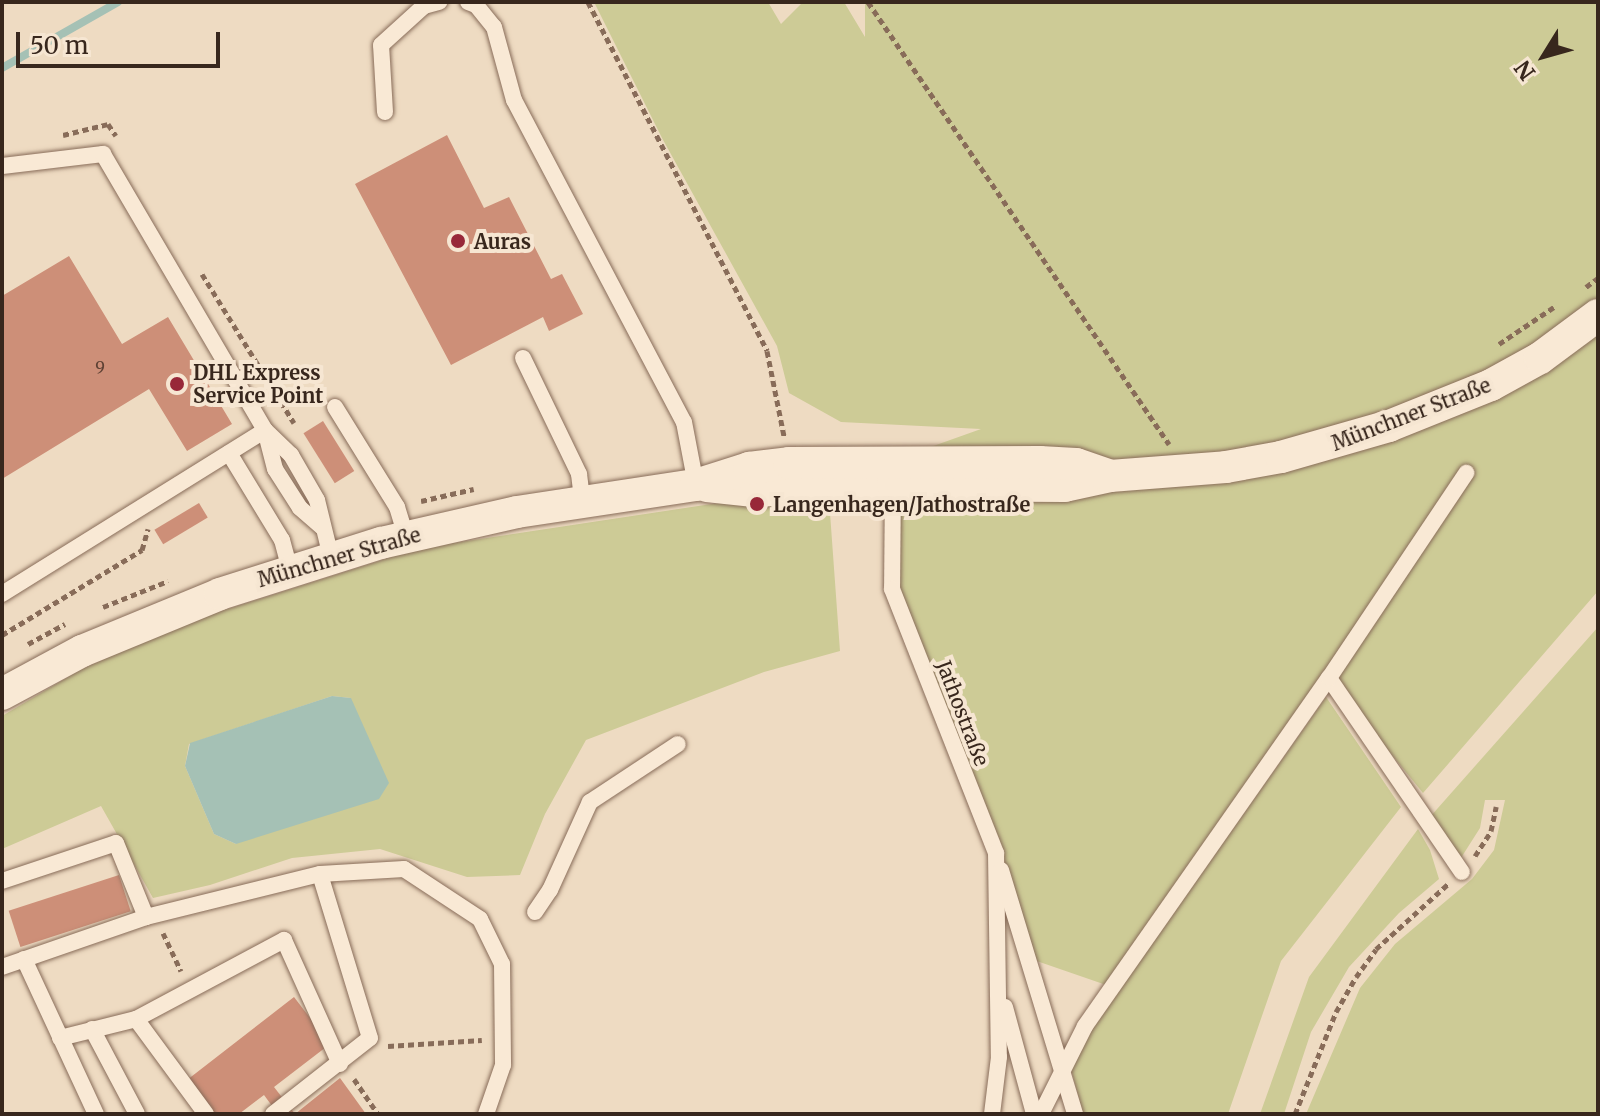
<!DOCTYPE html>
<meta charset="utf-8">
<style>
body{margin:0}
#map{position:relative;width:1600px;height:1116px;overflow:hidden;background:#eedbc2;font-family:Merriweather,serif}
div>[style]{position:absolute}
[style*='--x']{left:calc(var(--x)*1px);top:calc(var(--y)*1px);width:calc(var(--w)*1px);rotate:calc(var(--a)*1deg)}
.green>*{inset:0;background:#cdcb96}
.water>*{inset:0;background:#a5c1b5}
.stream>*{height:8px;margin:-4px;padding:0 4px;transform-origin:4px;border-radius:4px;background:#a5c1b5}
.building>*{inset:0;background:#cd8f78;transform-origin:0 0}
.path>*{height:5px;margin-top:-2.5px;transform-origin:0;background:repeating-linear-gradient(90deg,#886c59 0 6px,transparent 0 10px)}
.roads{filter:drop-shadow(0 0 2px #886c59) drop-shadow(0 0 2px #886c59)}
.service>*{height:16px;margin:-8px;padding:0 8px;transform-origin:8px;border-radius:8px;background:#f9e9d5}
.minor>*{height:32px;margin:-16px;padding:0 16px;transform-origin:16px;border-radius:16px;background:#f9e9d5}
.dots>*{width:22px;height:22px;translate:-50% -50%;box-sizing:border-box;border:4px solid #f6e6d2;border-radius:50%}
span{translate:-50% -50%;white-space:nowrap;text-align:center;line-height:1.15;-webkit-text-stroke:8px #f6e6d2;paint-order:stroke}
.number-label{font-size:16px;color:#5d4134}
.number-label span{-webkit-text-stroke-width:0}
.poi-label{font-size:20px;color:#38271d;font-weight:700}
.left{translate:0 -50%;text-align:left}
.street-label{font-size:20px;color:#38271d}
.frame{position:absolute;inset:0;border:4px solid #38271d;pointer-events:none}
.north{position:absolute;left:1504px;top:16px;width:80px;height:80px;-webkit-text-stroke:6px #f6e6d2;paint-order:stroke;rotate:233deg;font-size:22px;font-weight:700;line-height:32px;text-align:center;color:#38271d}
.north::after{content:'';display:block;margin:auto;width:28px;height:36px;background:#38271d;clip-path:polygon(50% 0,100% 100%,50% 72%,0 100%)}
.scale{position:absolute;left:16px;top:32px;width:204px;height:36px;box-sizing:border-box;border:4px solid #38271d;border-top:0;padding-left:10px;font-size:24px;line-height:28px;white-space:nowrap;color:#38271d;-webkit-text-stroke:6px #f6e6d2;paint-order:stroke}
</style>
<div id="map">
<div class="green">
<div style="clip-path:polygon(594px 2px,768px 2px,781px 24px,803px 2px,844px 2px,865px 37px,865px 2px,1598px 2px,1598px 591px,1423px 793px,1329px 678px,1112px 987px,1028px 958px,892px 589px,894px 460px,981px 429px,841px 422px,789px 393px,777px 346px,662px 138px)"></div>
<div style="clip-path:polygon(evenodd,829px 499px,840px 651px,764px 672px,586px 740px,545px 814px,520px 875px,467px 877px,380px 849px,292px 858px,210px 885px,153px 898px,101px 806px,2px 849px,2px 716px,80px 670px,187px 622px,420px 548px,738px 500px,829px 499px,332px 696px,351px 698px,236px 844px,214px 834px,185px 766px,189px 744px,332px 696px)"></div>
<div style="clip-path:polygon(1598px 627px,1598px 1114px,1306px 1114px,1360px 988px,1395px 944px,1472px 879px,1494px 850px,1505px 800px,1485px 800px,1480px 828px,1459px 861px,1430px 817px)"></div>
<div style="clip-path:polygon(1326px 697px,1401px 807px,1281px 961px,1228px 1114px,1083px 1114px,1071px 1069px,1092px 1029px)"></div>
<div style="clip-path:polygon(1418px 829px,1430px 850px,1439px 879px,1399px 913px,1349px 967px,1311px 1032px,1284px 1114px,1260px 1114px,1309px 977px)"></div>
</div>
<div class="water">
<div style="clip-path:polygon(332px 696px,351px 698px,389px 783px,379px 799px,236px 844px,214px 834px,185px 766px,190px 743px)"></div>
</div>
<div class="stream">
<div style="--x:2;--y:68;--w:133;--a:-29.6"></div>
</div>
<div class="building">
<div style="clip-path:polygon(447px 135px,484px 208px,509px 197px,551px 279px,562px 274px,583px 314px,549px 331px,543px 317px,451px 365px,355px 184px)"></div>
<div style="clip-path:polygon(69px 256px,122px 344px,168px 317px,232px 424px,187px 451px,149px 389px,2px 479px,2px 296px)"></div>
<div style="left:323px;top:421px;width:59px;height:23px;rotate:58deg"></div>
<div style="left:199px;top:503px;width:17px;height:52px;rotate:59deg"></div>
<div style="left:119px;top:875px;width:38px;height:116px;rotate:72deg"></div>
<div style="clip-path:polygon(294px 997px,330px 1044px,274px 1087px,295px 1114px,340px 1078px,366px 1114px,278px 1114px,264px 1095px,239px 1114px,214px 1114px,187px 1080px)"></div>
</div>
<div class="path">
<div style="--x:588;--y:2;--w:392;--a:62.8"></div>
<div style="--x:767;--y:351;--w:87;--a:78.7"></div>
<div style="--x:868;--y:2;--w:535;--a:55.75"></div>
<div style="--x:63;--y:135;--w:46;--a:-13.7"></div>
<div style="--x:108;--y:124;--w:14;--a:56"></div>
<div style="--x:202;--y:274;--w:175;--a:58.3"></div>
<div style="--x:1586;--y:287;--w:15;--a:-37"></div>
<div style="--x:1499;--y:344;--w:66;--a:-33.9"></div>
<div style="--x:421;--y:501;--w:54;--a:-12.8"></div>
<div style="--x:103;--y:607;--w:70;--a:-21.8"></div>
<div style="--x:2;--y:635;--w:164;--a:-31.3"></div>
<div style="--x:142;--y:550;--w:22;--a:-74"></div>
<div style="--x:28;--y:644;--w:42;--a:-28.4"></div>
<div style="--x:1475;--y:856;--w:30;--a:-57"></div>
<div style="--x:1491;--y:831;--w:25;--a:-78"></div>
<div style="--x:163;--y:933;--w:42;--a:64.7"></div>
<div style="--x:388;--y:1046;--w:94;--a:-3.7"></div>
<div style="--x:354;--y:1079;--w:42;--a:55.6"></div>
<div style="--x:1295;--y:1114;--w:110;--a:-68.1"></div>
<div style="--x:1336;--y:1012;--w:40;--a:-60.3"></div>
<div style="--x:1356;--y:977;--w:34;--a:-54"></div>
<div style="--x:1376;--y:949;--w:98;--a:-42.1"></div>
</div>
<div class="roads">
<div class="service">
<div style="--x:468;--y:2;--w:9;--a:21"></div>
<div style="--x:476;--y:5;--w:28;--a:51"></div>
<div style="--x:494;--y:27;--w:76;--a:74.7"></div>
<div style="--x:514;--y:100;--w:364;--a:62.2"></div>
<div style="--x:684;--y:422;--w:64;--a:79.2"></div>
<div style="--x:385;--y:112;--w:67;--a:-93.4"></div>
<div style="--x:381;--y:45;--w:58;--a:-42.2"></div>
<div style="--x:424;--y:6;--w:16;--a:-15"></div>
<div style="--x:2;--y:166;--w:102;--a:-6.8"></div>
<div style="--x:103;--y:154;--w:320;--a:59.6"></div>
<div style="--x:265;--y:430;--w:40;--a:75.6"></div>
<div style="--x:275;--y:469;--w:46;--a:57.3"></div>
<div style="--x:300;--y:508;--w:29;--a:41"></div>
<div style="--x:523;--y:358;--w:129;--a:64.2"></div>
<div style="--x:579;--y:474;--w:26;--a:83"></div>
<div style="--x:335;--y:407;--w:118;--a:58.2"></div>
<div style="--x:397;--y:507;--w:30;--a:73"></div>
<div style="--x:266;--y:431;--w:35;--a:44"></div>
<div style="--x:291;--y:455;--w:52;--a:60"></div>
<div style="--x:317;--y:500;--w:59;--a:76.2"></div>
<div style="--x:229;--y:453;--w:102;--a:58.7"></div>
<div style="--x:282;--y:540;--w:31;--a:75"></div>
<div style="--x:893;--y:481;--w:108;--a:90.5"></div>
<div style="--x:892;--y:589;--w:284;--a:68.5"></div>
<div style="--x:996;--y:853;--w:204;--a:89.2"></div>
<div style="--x:999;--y:1057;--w:57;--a:97"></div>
<div style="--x:2;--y:594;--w:310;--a:-31.9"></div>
<div style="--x:1329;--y:678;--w:235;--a:55.6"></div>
<div style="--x:1001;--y:870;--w:255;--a:73.1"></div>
<div style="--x:2;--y:881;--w:120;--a:-18.4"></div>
<div style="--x:116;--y:843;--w:80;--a:67.9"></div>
<div style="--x:535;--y:912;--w:27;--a:-56"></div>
<div style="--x:550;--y:890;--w:97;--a:-65.6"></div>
<div style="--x:590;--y:802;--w:105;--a:-33.4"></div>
<div style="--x:24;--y:959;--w:171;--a:65.1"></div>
<div style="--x:2;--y:967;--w:152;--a:-19.1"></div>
<div style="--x:146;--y:917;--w:179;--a:-13.9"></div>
<div style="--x:320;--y:874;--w:84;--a:-3.4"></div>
<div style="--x:404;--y:869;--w:91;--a:33.3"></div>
<div style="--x:480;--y:919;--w:50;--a:63.9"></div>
<div style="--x:502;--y:964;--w:101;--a:89.4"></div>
<div style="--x:503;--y:1065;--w:52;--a:109.1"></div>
<div style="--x:1005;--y:1007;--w:111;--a:74.8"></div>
<div style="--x:136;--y:1019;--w:118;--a:53.6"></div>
<div style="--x:92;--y:1029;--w:96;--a:62.1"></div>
<div style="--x:60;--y:1038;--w:78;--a:-14"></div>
<div style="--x:136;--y:1019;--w:168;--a:-28.1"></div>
<div style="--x:284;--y:940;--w:136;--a:65.7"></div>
<div style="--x:273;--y:1114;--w:123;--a:-38.1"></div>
<div style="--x:370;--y:1038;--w:171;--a:-107"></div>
<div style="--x:1041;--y:1114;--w:98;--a:-63.4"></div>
<div style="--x:1085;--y:1026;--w:425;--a:-55"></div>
<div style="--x:1329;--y:678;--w:247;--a:-56.2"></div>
</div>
<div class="minor">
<div style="--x:707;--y:486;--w:45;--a:6.3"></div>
<div style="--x:752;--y:491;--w:141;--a:-2.4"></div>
<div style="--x:893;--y:485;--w:172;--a:0.3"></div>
<div style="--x:1065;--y:486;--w:46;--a:-12.5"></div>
<div style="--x:1110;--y:476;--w:116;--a:-4.4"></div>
<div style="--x:1226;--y:467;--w:56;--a:-10.3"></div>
<div style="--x:1281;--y:457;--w:112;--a:-16"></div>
<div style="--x:1389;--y:426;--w:110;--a:-21.9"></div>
<div style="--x:1491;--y:385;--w:56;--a:-28.9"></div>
<div style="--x:1540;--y:358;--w:72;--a:-36.6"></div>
<div style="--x:2;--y:694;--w:91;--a:-28.3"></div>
<div style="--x:82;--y:651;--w:149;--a:-22.4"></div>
<div style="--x:220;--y:594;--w:169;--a:-17.6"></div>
<div style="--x:381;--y:543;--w:139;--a:-12.8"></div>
<div style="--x:517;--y:512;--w:181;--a:-8.6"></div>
<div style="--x:696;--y:485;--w:56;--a:-17.8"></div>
<div style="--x:749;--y:468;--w:40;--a:-7.1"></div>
<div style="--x:789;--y:463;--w:251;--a:-0.2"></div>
<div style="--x:1040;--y:462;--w:36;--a:3"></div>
<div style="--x:1076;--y:464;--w:36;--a:19"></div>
</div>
</div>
<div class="dots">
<div style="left:458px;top:241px;background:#982839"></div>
<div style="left:177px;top:384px;background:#982839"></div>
<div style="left:757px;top:504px;background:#982839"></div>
</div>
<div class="number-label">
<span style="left:100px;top:367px">9</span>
</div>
<div class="poi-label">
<span class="left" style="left:474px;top:241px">Auras</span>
<span class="left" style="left:193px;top:384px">DHL Express<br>Service Point</span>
<span class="left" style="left:773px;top:504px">Langenhagen/Jathostraße</span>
</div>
<div class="street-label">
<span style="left:1411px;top:414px;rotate:-21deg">Münchner Straße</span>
<span style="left:339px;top:557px;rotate:-16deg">Münchner Straße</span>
<span style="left:963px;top:713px;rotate:69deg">Jathostraße</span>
</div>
<div class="frame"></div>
<div class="north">N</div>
<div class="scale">50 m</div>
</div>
